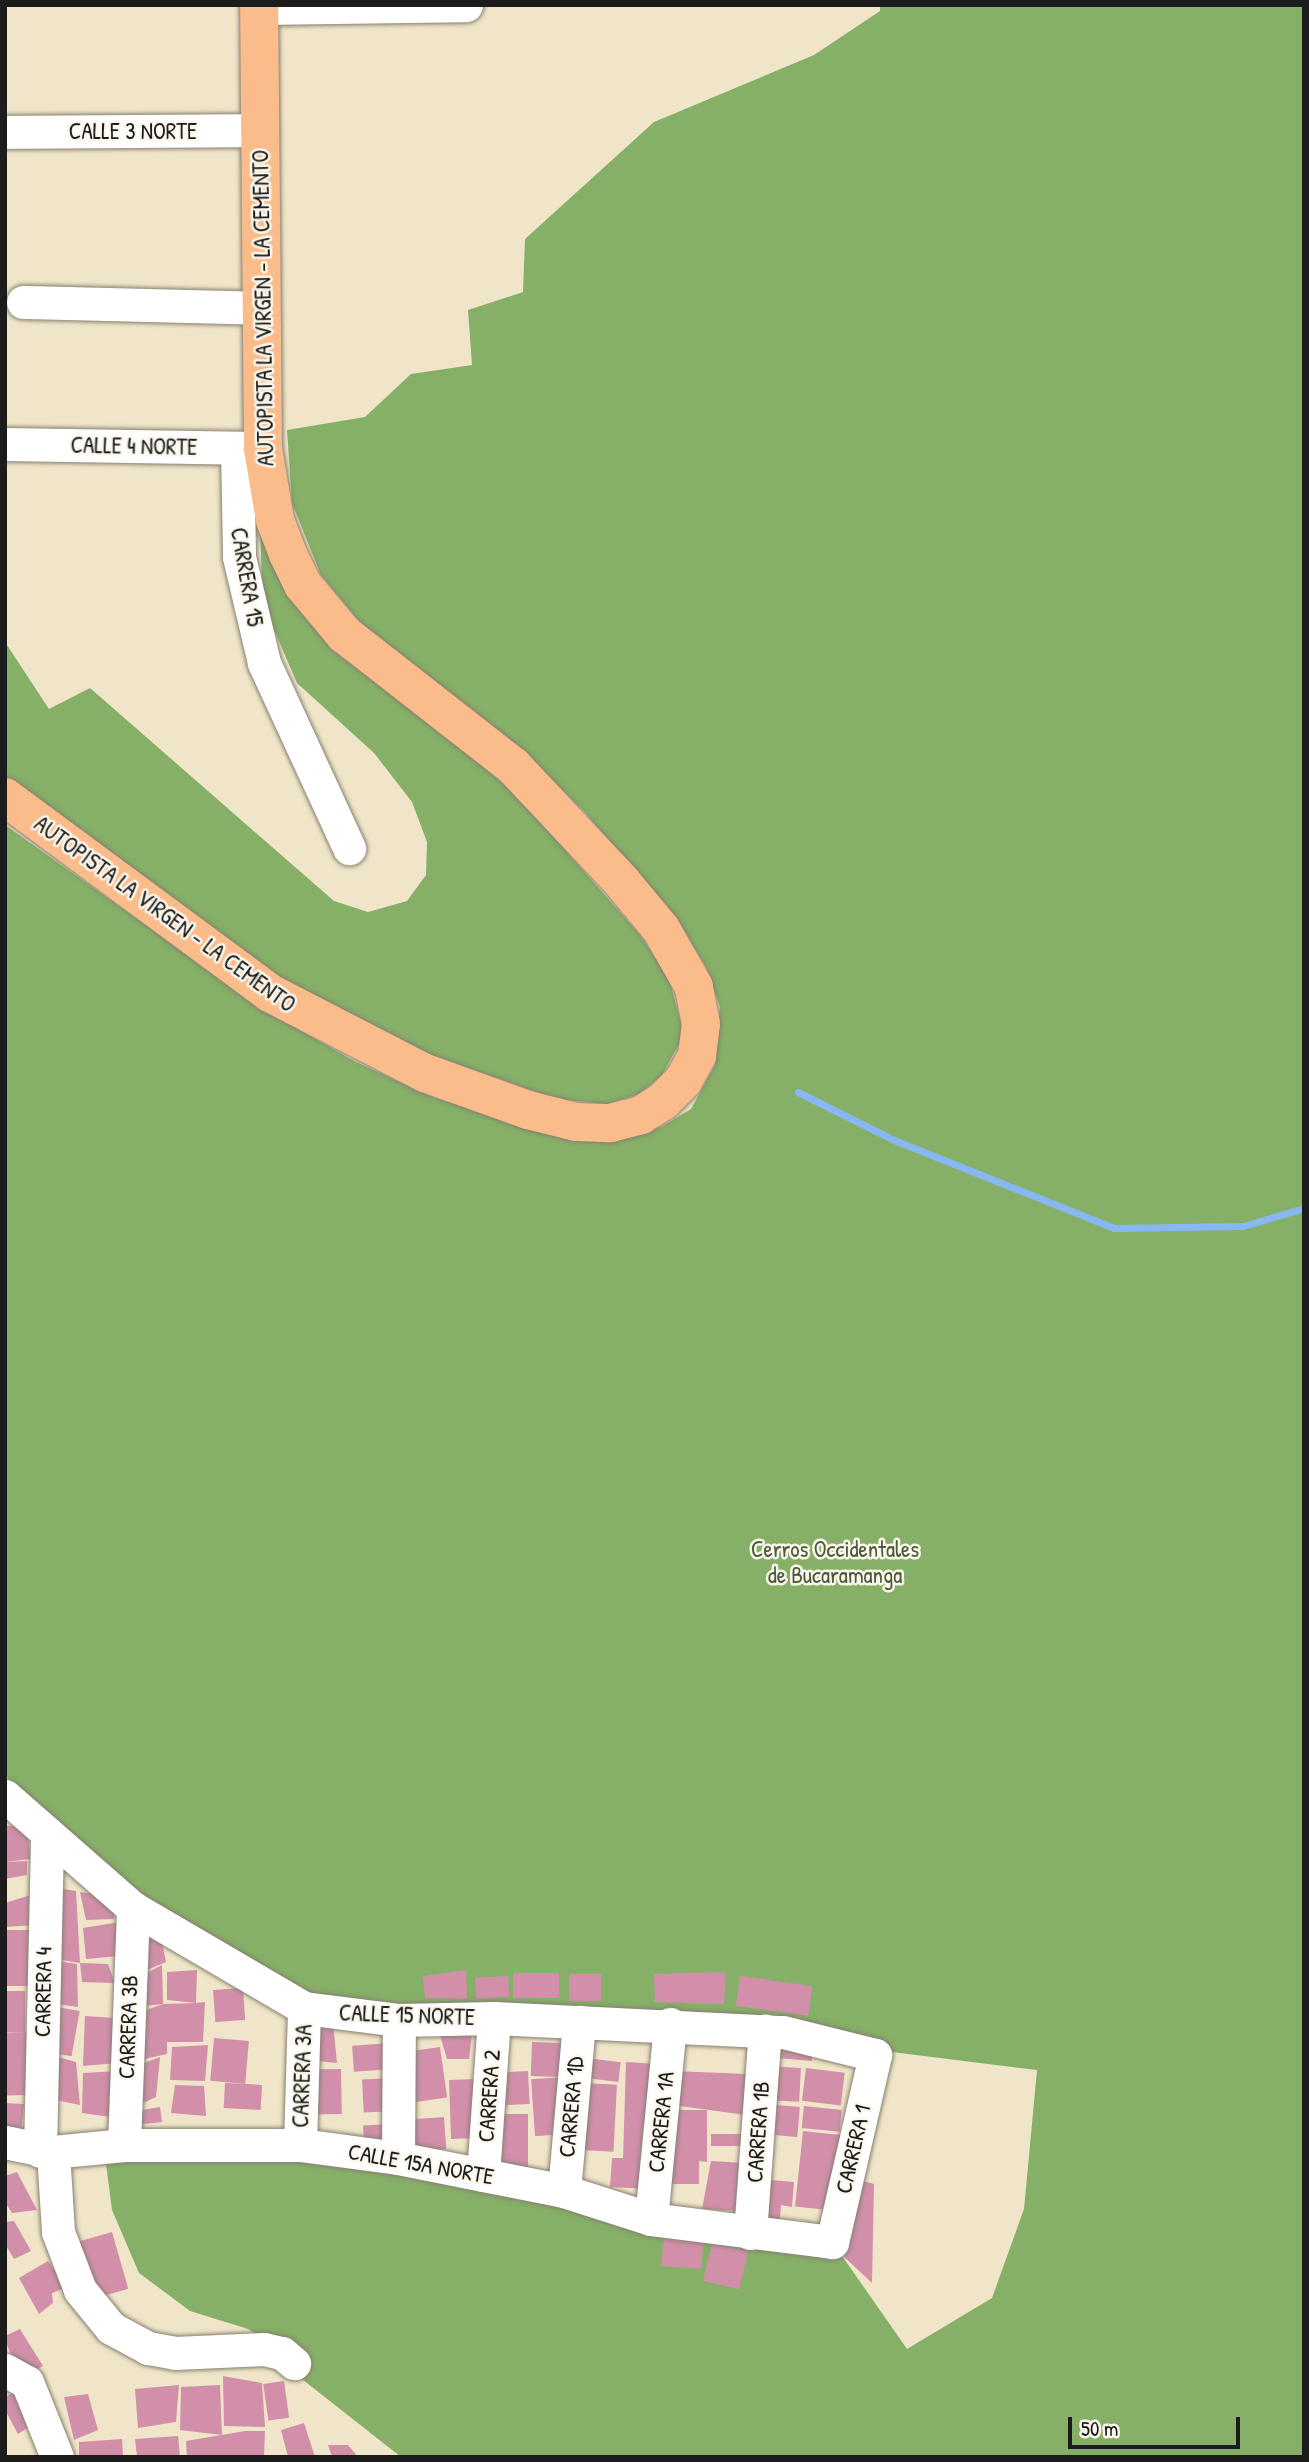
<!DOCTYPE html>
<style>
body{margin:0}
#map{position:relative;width:1309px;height:2462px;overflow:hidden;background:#f0e5c8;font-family:"Patrick Hand",sans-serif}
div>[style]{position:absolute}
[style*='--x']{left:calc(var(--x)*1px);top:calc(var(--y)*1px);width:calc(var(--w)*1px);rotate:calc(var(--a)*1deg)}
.forest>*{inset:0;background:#86b067}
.stream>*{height:7px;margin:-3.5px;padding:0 3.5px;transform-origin:3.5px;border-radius:3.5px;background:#88b8f4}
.building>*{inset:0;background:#d28faa;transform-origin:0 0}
.roads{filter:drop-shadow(0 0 2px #868072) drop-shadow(0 0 2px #868072)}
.minor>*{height:33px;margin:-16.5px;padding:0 16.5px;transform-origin:16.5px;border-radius:16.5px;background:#fff}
.major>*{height:38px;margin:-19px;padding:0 19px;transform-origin:19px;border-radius:19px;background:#f9bc8a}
span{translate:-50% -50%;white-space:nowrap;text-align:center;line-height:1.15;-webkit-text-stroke:5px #fbf7ec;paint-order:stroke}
.street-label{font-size:23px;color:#1c1c1c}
.park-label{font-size:23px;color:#4d5a3c}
.frame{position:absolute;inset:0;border:7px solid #1c1c1c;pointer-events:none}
.scale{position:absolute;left:1068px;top:2417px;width:172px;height:32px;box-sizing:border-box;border:4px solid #1c1c1c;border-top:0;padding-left:9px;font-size:21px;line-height:24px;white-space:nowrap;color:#1c1c1c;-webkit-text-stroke:5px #fbf7ec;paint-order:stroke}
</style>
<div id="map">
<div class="forest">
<div style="clip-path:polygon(880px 5px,1304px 5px,1304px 2457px,401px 2457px,298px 2376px,278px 2348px,248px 2329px,190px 2311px,139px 2273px,112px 2210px,105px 2156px,301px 2156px,840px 2253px,907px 2349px,992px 2298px,1024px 2209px,1037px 2070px,876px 2050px,314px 2007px,138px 1904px,16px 1794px,5px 1772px,5px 825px,268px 1012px,356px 1062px,435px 1098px,567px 1137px,626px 1138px,661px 1127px,691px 1109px,715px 1065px,720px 1007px,706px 967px,685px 932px,584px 811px,539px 767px,378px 644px,321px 575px,292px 503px,287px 430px,365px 417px,411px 374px,472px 365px,468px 310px,523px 292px,525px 239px,654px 122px,814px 55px,880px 11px)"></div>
<div style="clip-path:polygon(260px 531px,287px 590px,331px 649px,466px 750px,521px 800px,640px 935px,669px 978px,684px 1035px,662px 1075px,639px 1094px,607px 1104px,556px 1099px,412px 1048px,311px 1000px,5px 783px,5px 642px,49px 709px,90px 688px,334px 901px,368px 912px,407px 901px,426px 875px,427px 842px,412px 802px,374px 753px,297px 683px,263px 604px)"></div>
</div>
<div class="stream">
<div style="--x:798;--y:1092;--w:107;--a:26.6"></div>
<div style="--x:894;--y:1140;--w:237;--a:21.8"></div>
<div style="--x:1114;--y:1228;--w:129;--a:-0.9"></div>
<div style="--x:1243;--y:1226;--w:64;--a:-16.4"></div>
</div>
<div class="building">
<div style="clip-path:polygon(5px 1826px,27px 1826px,30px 1859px,5px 1862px)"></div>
<div style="clip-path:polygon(27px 1861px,27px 1875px,5px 1879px,5px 1862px)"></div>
<div style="clip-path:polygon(50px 1887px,76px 1891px,80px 1963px,50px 1958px)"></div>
<div style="clip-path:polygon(80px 1892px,114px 1897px,114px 1919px,86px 1920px)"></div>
<div style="clip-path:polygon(34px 1894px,37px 1925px,5px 1927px,5px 1903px)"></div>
<div style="clip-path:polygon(120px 1922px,119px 1956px,86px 1959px,83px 1928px)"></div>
<div style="left:5px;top:1930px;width:26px;height:56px"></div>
<div style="clip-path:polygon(134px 1930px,161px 1937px,166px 1962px,135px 1975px)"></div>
<div style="clip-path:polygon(50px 1960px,77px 1964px,78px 2007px,50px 2003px)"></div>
<div style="clip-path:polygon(80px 1963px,108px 1964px,115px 1983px,82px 1982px)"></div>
<div style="clip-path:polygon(162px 1965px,163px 2004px,135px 2007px,135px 1979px)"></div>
<div style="clip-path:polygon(197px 1970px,196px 2003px,205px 2002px,203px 2042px,167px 2042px,167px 2054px,136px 2061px,135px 2014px,163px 2004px,196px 2003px,167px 2000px,167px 1972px)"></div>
<div style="clip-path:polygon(466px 1970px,467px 1999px,425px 1998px,423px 1976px)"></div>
<div style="clip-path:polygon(726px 1972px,724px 2004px,655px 2002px,654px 1974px)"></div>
<div style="left:513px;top:1973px;width:46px;height:25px"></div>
<div style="left:601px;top:1974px;width:27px;height:32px;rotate:90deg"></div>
<div style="left:508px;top:1976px;width:21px;height:33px;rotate:87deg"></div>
<div style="left:740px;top:1976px;width:73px;height:30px;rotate:8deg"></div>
<div style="left:243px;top:1988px;width:32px;height:30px;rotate:86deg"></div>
<div style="left:5px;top:1991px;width:20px;height:41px"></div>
<div style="left:51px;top:2006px;width:29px;height:46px;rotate:10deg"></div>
<div style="clip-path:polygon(85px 2016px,115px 2018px,118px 2063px,83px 2066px)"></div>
<div style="clip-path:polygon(333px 2023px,337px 2063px,308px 2060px,311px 2026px)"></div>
<div style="clip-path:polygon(473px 2027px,469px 2059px,447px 2059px,440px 2035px)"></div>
<div style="left:29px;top:2032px;width:63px;height:24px;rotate:89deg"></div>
<div style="clip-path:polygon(775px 2037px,811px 2044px,812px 2061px,777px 2058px)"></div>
<div style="left:214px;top:2038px;width:35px;height:43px;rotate:5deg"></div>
<div style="left:532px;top:2042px;width:37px;height:34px;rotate:2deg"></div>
<div style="left:391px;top:2043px;width:26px;height:39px;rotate:86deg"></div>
<div style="clip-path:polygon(208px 2045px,205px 2081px,170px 2080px,172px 2047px)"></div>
<div style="left:440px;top:2047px;width:51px;height:37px;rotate:82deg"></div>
<div style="clip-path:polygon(51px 2055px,76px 2062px,80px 2105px,51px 2099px)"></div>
<div style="clip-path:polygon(160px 2057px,156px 2097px,137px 2106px,136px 2066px)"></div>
<div style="left:587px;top:2058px;width:34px;height:20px;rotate:7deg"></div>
<div style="clip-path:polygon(626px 2062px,657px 2064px,651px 2189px,610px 2187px,612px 2158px,623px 2158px)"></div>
<div style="left:765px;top:2066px;width:36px;height:34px;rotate:3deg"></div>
<div style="left:806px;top:2068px;width:39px;height:33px;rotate:7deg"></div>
<div style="left:341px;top:2069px;width:45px;height:35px;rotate:89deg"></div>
<div style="clip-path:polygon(118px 2071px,118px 2118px,82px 2113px,83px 2073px)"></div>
<div style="left:528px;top:2071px;width:33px;height:32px;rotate:87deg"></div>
<div style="clip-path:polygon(673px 2071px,747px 2074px,746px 2115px,672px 2105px)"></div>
<div style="left:564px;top:2077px;width:57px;height:33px;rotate:86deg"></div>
<div style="left:393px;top:2078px;width:33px;height:31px;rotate:87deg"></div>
<div style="left:476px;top:2079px;width:59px;height:27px;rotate:88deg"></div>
<div style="left:225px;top:2083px;width:37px;height:25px;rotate:3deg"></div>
<div style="left:584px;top:2083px;width:33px;height:67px;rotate:3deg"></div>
<div style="clip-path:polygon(175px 2085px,204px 2086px,206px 2116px,171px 2113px)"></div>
<div style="clip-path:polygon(5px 2103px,24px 2104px,21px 2132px,5px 2130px)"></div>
<div style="left:765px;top:2104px;width:35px;height:30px;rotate:5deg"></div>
<div style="left:804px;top:2106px;width:38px;height:22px;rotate:6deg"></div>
<div style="clip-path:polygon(160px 2107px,162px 2122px,137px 2125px,137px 2111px)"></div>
<div style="clip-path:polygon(670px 2110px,707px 2110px,707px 2162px,699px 2161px,699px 2184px,669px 2184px)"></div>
<div style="left:495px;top:2114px;width:33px;height:60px"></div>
<div style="left:444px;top:2117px;width:32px;height:35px;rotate:86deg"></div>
<div style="left:392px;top:2124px;width:21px;height:29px;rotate:87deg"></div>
<div style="left:803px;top:2131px;width:38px;height:76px;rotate:6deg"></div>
<div style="left:711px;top:2134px;width:30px;height:12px"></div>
<div style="clip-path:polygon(711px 2161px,745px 2163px,742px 2211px,702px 2209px)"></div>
<div style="clip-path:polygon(17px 2172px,37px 2210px,12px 2213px,5px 2202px,5px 2176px)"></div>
<div style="clip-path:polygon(851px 2178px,874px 2184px,872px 2283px,840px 2253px)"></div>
<div style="clip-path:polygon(759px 2179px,794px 2182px,792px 2207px,781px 2205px,779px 2229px,756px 2227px)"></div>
<div style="clip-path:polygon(14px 2221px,31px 2251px,14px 2259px,5px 2244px,5px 2222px)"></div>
<div style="left:664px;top:2229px;width:40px;height:37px;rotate:4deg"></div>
<div style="left:112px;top:2232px;width:59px;height:41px;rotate:74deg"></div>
<div style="left:712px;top:2243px;width:37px;height:39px;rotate:13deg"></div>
<div style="clip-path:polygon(48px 2261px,67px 2287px,52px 2293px,53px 2303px,39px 2314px,19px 2278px)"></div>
<div style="clip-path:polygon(20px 2329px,43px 2366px,22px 2377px,5px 2341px,5px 2336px)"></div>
<div style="clip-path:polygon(223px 2376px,262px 2383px,265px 2427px,224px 2426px)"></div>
<div style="left:284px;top:2381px;width:37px;height:21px;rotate:82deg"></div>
<div style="clip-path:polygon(179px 2385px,176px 2422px,138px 2428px,135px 2389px)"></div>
<div style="clip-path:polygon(220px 2385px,222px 2435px,180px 2430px,181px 2387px)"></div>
<div style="clip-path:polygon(19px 2390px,38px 2421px,18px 2434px,5px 2410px,5px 2397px)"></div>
<div style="clip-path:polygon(88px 2394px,98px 2430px,74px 2440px,64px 2397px)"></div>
<div style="clip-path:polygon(304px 2423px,315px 2457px,288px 2457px,281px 2430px)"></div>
<div style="clip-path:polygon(245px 2431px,265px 2431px,264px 2457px,187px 2457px,186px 2441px)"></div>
<div style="clip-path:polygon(178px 2436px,180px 2457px,137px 2457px,135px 2439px)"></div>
<div style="clip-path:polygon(122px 2439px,123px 2457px,79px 2457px,79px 2442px)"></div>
<div style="clip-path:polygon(328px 2445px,348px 2445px,358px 2457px,332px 2457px)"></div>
</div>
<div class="roads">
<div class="minor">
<div style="--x:259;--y:8;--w:207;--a:-0.8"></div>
<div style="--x:5;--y:132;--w:255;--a:-0.4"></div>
<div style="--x:23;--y:302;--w:239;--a:1.4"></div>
<div style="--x:5;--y:444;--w:252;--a:0.9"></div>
<div style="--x:237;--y:448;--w:109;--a:88.9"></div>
<div style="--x:239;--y:557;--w:109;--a:76.7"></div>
<div style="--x:264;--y:663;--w:204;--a:65.3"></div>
<div style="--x:5;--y:1796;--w:170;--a:41.2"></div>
<div style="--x:133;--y:1908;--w:198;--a:30.3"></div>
<div style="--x:304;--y:2008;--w:96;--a:7.2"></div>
<div style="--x:399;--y:2020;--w:95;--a:-1.2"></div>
<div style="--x:494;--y:2018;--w:289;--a:2.8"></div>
<div style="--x:783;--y:2032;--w:95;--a:14"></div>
<div style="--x:875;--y:2055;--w:192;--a:102.9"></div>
<div style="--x:832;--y:2242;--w:182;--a:-172.8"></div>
<div style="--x:651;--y:2219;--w:91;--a:-162.2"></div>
<div style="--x:564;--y:2191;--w:169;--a:-168.8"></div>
<div style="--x:398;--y:2158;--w:99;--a:-172.4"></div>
<div style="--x:300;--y:2145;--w:176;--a:180"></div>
<div style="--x:124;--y:2145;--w:71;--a:174.4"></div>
<div style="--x:53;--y:2152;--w:49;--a:-168.2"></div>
<div style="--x:124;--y:2145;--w:237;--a:-87.8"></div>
<div style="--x:300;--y:2145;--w:137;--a:-88.3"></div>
<div style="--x:40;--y:2151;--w:318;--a:-88.7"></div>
<div style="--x:53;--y:2152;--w:80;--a:86.4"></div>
<div style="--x:58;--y:2232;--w:62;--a:69.2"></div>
<div style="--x:80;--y:2290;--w:49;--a:50.8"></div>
<div style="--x:111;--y:2328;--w:42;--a:28.4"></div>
<div style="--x:148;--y:2348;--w:27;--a:10"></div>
<div style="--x:175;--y:2353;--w:89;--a:-2.6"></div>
<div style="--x:264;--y:2349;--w:18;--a:13"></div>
<div style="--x:282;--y:2353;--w:16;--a:40"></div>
<div style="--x:398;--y:2158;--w:138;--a:-89.6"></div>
<div style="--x:483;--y:2175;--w:157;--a:-86"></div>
<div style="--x:564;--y:2191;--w:170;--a:-84.9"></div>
<div style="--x:651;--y:2219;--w:196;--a:-84.4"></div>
<div style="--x:750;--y:2233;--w:203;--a:-85.8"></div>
<div style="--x:5;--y:2370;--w:25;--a:29"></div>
<div style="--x:27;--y:2382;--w:81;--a:68.2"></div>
</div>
<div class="major">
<div style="--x:5;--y:797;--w:330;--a:36.5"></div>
<div style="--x:270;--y:993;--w:174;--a:27.3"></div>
<div style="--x:425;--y:1073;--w:109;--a:19.8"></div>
<div style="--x:528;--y:1110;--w:49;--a:14"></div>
<div style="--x:576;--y:1122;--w:34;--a:2"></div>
<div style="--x:610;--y:1123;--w:32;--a:-14"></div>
<div style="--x:641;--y:1115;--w:26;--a:-32"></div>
<div style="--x:663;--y:1101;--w:28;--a:-45"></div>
<div style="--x:683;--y:1081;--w:29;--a:-61"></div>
<div style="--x:697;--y:1056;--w:32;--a:-83"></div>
<div style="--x:701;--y:1024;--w:38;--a:-101"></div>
<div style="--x:694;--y:987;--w:67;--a:-119.6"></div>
<div style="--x:661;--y:929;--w:61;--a:-129.7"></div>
<div style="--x:622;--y:882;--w:159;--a:-133.2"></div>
<div style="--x:513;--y:766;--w:214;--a:-142"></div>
<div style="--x:344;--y:634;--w:64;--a:-129.9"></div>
<div style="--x:303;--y:585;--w:34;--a:-116"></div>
<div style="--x:288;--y:554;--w:36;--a:-111"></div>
<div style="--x:275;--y:520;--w:73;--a:-99.5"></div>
<div style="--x:263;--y:448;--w:443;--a:-90.5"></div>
</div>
</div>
<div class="street-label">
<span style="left:133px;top:131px">CALLE 3 NORTE</span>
<span style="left:263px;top:308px;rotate:-91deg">AUTOPISTA LA VIRGEN - LA CEMENTO</span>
<span style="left:134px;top:446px;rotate:1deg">CALLE 4 NORTE</span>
<span style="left:247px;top:577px;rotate:80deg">CARRERA 15</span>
<span style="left:165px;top:914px;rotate:36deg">AUTOPISTA LA VIRGEN - LA CEMENTO</span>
<span style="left:43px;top:1992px;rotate:-89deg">CARRERA 4</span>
<span style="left:407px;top:2015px;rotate:2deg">CALLE 15 NORTE</span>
<span style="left:128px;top:2027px;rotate:-88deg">CARRERA 3B</span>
<span style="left:302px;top:2076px;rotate:-88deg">CARRERA 3A</span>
<span style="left:489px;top:2096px;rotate:-86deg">CARRERA 2</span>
<span style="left:571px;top:2107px;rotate:-85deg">CARRERA 1D</span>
<span style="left:661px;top:2122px;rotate:-84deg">CARRERA 1A</span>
<span style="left:758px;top:2132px;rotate:-86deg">CARRERA 1B</span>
<span style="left:853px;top:2149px;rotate:-77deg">CARRERA 1</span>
<span style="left:421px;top:2164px;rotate:10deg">CALLE 15A NORTE</span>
</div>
<div class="park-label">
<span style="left:835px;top:1562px">Cerros Occidentales<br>de Bucaramanga</span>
</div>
<div class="frame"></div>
<div class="scale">50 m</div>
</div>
